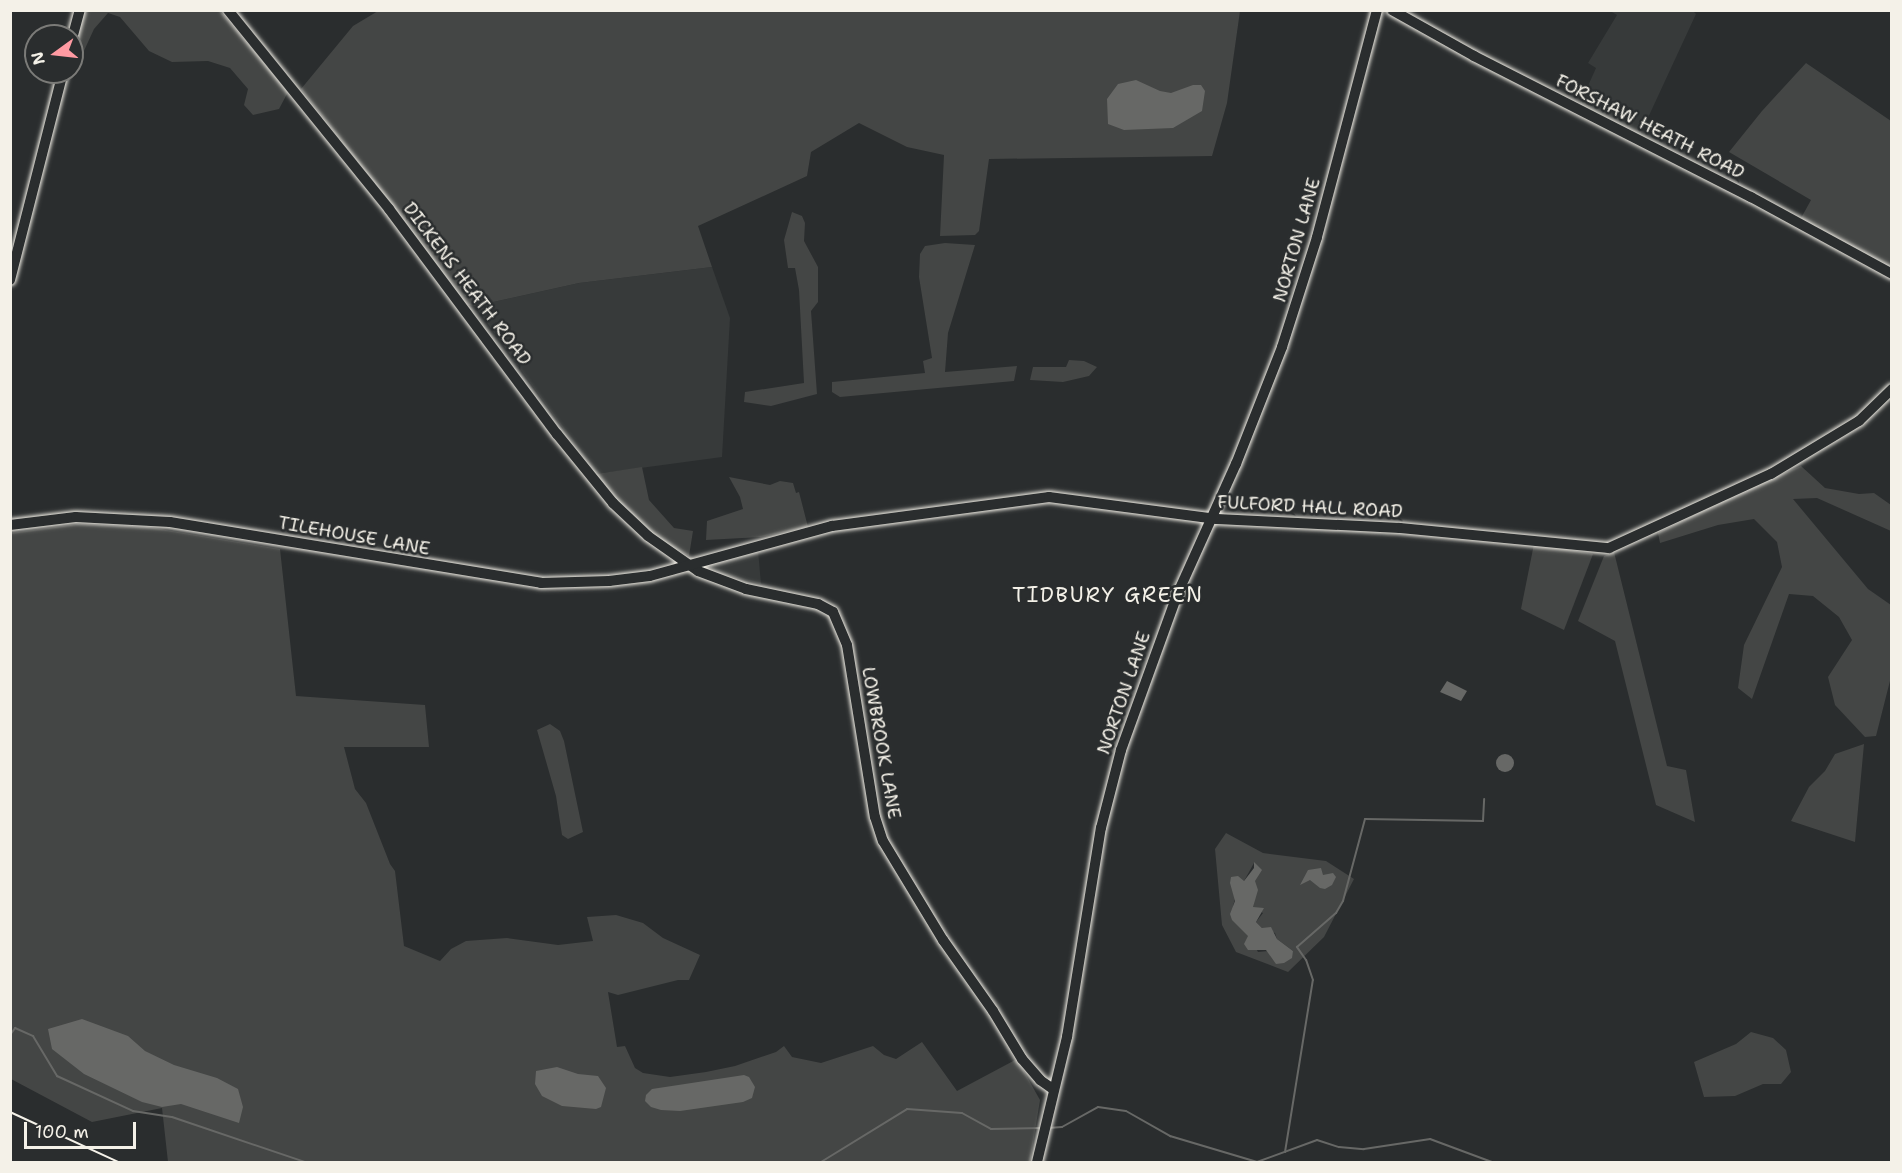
<!DOCTYPE html>
<style>
body{margin:0}
#map{position:relative;width:1902px;height:1173px;overflow:hidden;background:#2a2d2e;font-family:"Shantell Sans",sans-serif}
div>[style]{position:absolute}
[style*='--x']{left:calc(var(--x)*1px);top:calc(var(--y)*1px);width:calc(var(--w)*1px);rotate:calc(var(--a)*1deg)}
.built>*{inset:0;background:#373a3a}
.green>*{inset:0;background:#444645}
.water>*{inset:0;background:#676866}
.round{border-radius:50%}
.stream>*{height:2px;margin:-1px;padding:0 1px;transform-origin:1px;border-radius:1px;background:#676866}
.roads{filter:drop-shadow(0 0 2px #f4f1e8) drop-shadow(0 0 2px #f4f1e8)}
.tertiary>*{height:10px;margin:-5px;padding:0 5px;transform-origin:5px;border-radius:5px;background:#2a2d2e}
.rail>*{height:2px;margin:-1px;padding:0 1px;transform-origin:1px;border-radius:1px;background:#f4f1e8}
span{translate:-50% -50%;white-space:nowrap;text-align:center;line-height:1.15;-webkit-text-stroke:5px #2a2d2e;paint-order:stroke}
.street-label{font-size:18px;color:#f4f1e8}
.quarter-label{font-size:21px;color:#f4f1e8;letter-spacing:1.5px}
.frame{position:absolute;inset:0;border:12px solid #f4f1e8;pointer-events:none}
.north{position:absolute;left:24px;top:24px;width:60px;height:60px;box-sizing:border-box;background:#2a2d2e;border:2px solid #7b7b78;border-radius:50%;rotate:255deg;font-size:16px;font-weight:700;line-height:24px;text-align:center;color:#f4f1e8}
.north::after{content:'';display:block;margin:auto;width:21px;height:27px;background:#ff9aa2;clip-path:polygon(50% 0,100% 100%,50% 72%,0 100%)}
.scale{position:absolute;left:24px;top:1122px;width:112px;height:27px;box-sizing:border-box;border:3px solid #f4f1e8;border-top:0;padding-left:8px;font-size:18px;line-height:21px;white-space:nowrap;color:#f4f1e8;-webkit-text-stroke:4px #2a2d2e;paint-order:stroke}
</style>
<div id="map">
<div class="built">
<div style="clip-path:polygon(1692px 10px,1696px 14px,1640px 135px,1579px 106px,1596px 68px,1588px 63px,1617px 15px,1610px 11px)"></div>
<div style="clip-path:polygon(712px 267px,730px 318px,722px 457px,596px 474px,475px 306px,579px 283px)"></div>
<div style="clip-path:polygon(758px 550px,761px 584px,710px 571px,711px 564px)"></div>
</div>
<div class="green">
<div style="clip-path:polygon(84px 11px,220px 11px,288px 92px,279px 109px,253px 115px,244px 105px,248px 89px,230px 68px,208px 61px,172px 62px,149px 51px,120px 17px,108px 13px,94px 29px,83px 53px,72px 57px)"></div>
<div style="clip-path:polygon(378px 11px,1240px 11px,1227px 103px,1212px 156px,989px 159px,979px 231px,975px 235px,940px 236px,944px 155px,907px 147px,859px 123px,811px 152px,807px 176px,698px 226px,712px 267px,579px 283px,475px 306px,461px 304px,389px 201px,301px 89px,353px 26px)"></div>
<div style="clip-path:polygon(1806px 63px,1891px 121px,1891px 268px,1800px 220px,1811px 200px,1729px 152px,1762px 111px)"></div>
<div style="clip-path:polygon(792px 212px,802px 216px,805px 223px,804px 241px,818px 267px,818px 302px,811px 311px,817px 394px,771px 406px,744px 402px,745px 392px,804px 383px,799px 290px,795px 268px,788px 268px,784px 240px)"></div>
<div style="clip-path:polygon(945px 243px,975px 245px,948px 333px,945px 372px,1017px 366px,1014px 381px,840px 397px,832px 392px,832px 382px,925px 373px,923px 361px,932px 358px,919px 277px,920px 254px,925px 246px)"></div>
<div style="clip-path:polygon(1069px 360px,1084px 361px,1097px 367px,1089px 376px,1063px 382px,1030px 380px,1033px 367px,1066px 367px)"></div>
<div style="clip-path:polygon(1801px 466px,1825px 488px,1859px 494px,1874px 493px,1891px 505px,1891px 531px,1817px 498px,1793px 499px,1868px 589px,1891px 605px,1891px 677px,1876px 736px,1865px 737px,1835px 705px,1828px 677px,1852px 640px,1839px 617px,1813px 596px,1789px 594px,1752px 699px,1738px 688px,1744px 645px,1782px 567px,1777px 542px,1754px 519px,1718px 525px,1660px 543px,1658px 533px,1743px 491px)"></div>
<div style="clip-path:polygon(642px 467px,649px 500px,674px 528px,693px 531px,689px 556px,661px 541px,621px 504px,596px 474px)"></div>
<div style="clip-path:polygon(729px 477px,770px 485px,780px 481px,793px 483px,796px 493px,799px 492px,808px 527px,761px 537px,706px 540px,707px 521px,743px 509px,740px 497px)"></div>
<div style="clip-path:polygon(78px 524px,148px 527px,280px 549px,296px 696px,425px 705px,429px 747px,344px 747px,355px 789px,366px 803px,390px 864px,395px 871px,404px 946px,440px 961px,451px 949px,466px 941px,507px 938px,558px 945px,593px 941px,587px 917px,616px 915px,643px 923px,663px 938px,700px 955px,689px 980px,678px 980px,618px 995px,608px 992px,617px 1047px,625px 1046px,635px 1068px,643px 1073px,670px 1077px,706px 1072px,735px 1066px,776px 1052px,784px 1046px,792px 1057px,821px 1063px,873px 1046px,884px 1055px,896px 1059px,922px 1042px,957px 1091px,1017px 1059px,1040px 1100px,1030px 1162px,168px 1162px,162px 1108px,92px 1122px,11px 1079px,11px 533px)"></div>
<div style="clip-path:polygon(1534px 544px,1593px 554px,1564px 630px,1521px 609px)"></div>
<div style="clip-path:polygon(1614px 552px,1667px 766px,1686px 770px,1695px 822px,1656px 805px,1615px 641px,1578px 621px,1604px 556px)"></div>
<div style="clip-path:polygon(550px 724px,560px 731px,564px 741px,583px 832px,568px 839px,562px 835px,556px 796px,537px 730px)"></div>
<div style="clip-path:polygon(1864px 744px,1855px 842px,1791px 821px,1809px 787px,1825px 771px,1835px 754px)"></div>
<div style="clip-path:polygon(evenodd,1226px 833px,1263px 853px,1326px 861px,1354px 879px,1324px 937px,1288px 972px,1236px 952px,1222px 925px,1215px 849px,1226px 833px,1254px 863px,1253px 908px,1263px 913px,1256px 922px,1262px 928px,1275px 933px,1277px 939px,1293px 951px,1271px 957px,1268px 951px,1258px 952px,1233px 906px,1240px 881px,1244px 881px,1254px 863px)"></div>
<div style="clip-path:polygon(1751px 1032px,1773px 1038px,1786px 1050px,1791px 1072px,1781px 1084px,1763px 1084px,1735px 1096px,1704px 1097px,1694px 1062px,1736px 1044px)"></div>
</div>
<div class="water">
<div style="clip-path:polygon(1136px 80px,1160px 91px,1171px 93px,1193px 85px,1201px 85px,1205px 91px,1202px 111px,1173px 128px,1124px 130px,1108px 124px,1107px 99px,1118px 84px)"></div>
<div style="clip-path:polygon(1447px 681px,1467px 691px,1461px 701px,1440px 692px)"></div>
<div class="round" style="left:1496px;top:754px;width:18px;height:18px"></div>
<div style="clip-path:polygon(1254px 862px,1262px 870px,1255px 881px,1258px 890px,1253px 907px,1264px 908px,1256px 922px,1262px 928px,1271px 927px,1277px 939px,1293px 951px,1292px 958px,1284px 963px,1276px 964px,1266px 950px,1248px 950px,1244px 944px,1248px 936px,1232px 920px,1230px 914px,1235px 901px,1230px 883px,1231px 877px,1238px 876px,1244px 881px,1254px 868px)"></div>
<div style="clip-path:polygon(1321px 868px,1323px 875px,1333px 873px,1336px 877px,1332px 885px,1325px 889px,1320px 888px,1310px 880px,1300px 885px,1308px 870px)"></div>
<div style="clip-path:polygon(82px 1019px,128px 1036px,145px 1051px,174px 1065px,217px 1078px,238px 1089px,243px 1107px,239px 1123px,181px 1104px,162px 1107px,142px 1102px,84px 1074px,52px 1049px,48px 1029px)"></div>
<div style="clip-path:polygon(557px 1067px,578px 1074px,598px 1076px,606px 1088px,601px 1107px,596px 1109px,562px 1106px,542px 1096px,535px 1084px,536px 1071px)"></div>
<div style="clip-path:polygon(744px 1075px,749px 1077px,755px 1087px,752px 1098px,743px 1102px,680px 1111px,661px 1110px,651px 1107px,645px 1101px,646px 1095px,652px 1089px)"></div>
</div>
<div class="stream">
<div style="--x:10;--y:1035;--w:9;--a:-54"></div>
<div style="--x:15;--y:1028;--w:20;--a:24"></div>
<div style="--x:33;--y:1036;--w:47;--a:59"></div>
<div style="--x:57;--y:1076;--w:84;--a:24.7"></div>
<div style="--x:133;--y:1111;--w:39;--a:9"></div>
<div style="--x:172;--y:1117;--w:140;--a:18.7"></div>
<div style="--x:1048;--y:1128;--w:14;--a:-4"></div>
<div style="--x:1062;--y:1127;--w:41;--a:-29.1"></div>
<div style="--x:1098;--y:1107;--w:28;--a:8"></div>
<div style="--x:1126;--y:1111;--w:51;--a:29.6"></div>
<div style="--x:1170;--y:1136;--w:91;--a:16.6"></div>
<div style="--x:1257;--y:1162;--w:64;--a:-20.1"></div>
<div style="--x:1317;--y:1140;--w:23;--a:18"></div>
<div style="--x:1339;--y:1147;--w:25;--a:5"></div>
<div style="--x:1364;--y:1149;--w:67;--a:-8.6"></div>
<div style="--x:1430;--y:1139;--w:66;--a:20.4"></div>
<div style="--x:1285;--y:1152;--w:174;--a:-80.8"></div>
<div style="--x:1313;--y:980;--w:21;--a:-109"></div>
<div style="--x:1306;--y:960;--w:16;--a:-125"></div>
<div style="--x:1297;--y:947;--w:52;--a:-41.1"></div>
<div style="--x:1336;--y:913;--w:14;--a:-60"></div>
<div style="--x:1343;--y:901;--w:85;--a:-75"></div>
<div style="--x:1365;--y:819;--w:118;--a:1"></div>
<div style="--x:1483;--y:821;--w:22;--a:-87"></div>
<div style="--x:821;--y:1162;--w:101;--a:-31.6"></div>
<div style="--x:907;--y:1109;--w:55;--a:4.2"></div>
<div style="--x:962;--y:1113;--w:33;--a:29"></div>
<div style="--x:991;--y:1129;--w:51;--a:-1.1"></div>
</div>
<div class="roads">
<div class="tertiary">
<div style="--x:228;--y:10;--w:256;--a:51"></div>
<div style="--x:389;--y:209;--w:281;--a:53.3"></div>
<div style="--x:557;--y:434;--w:89;--a:50.9"></div>
<div style="--x:613;--y:503;--w:48;--a:43.3"></div>
<div style="--x:648;--y:536;--w:61;--a:35"></div>
<div style="--x:698;--y:571;--w:51;--a:20.6"></div>
<div style="--x:746;--y:589;--w:74;--a:11.8"></div>
<div style="--x:818;--y:604;--w:17;--a:28"></div>
<div style="--x:833;--y:612;--w:36;--a:67"></div>
<div style="--x:847;--y:645;--w:174;--a:80.8"></div>
<div style="--x:875;--y:817;--w:25;--a:72"></div>
<div style="--x:883;--y:841;--w:116;--a:58.8"></div>
<div style="--x:943;--y:940;--w:87;--a:54.8"></div>
<div style="--x:993;--y:1011;--w:56;--a:58.9"></div>
<div style="--x:1022;--y:1059;--w:28;--a:49"></div>
<div style="--x:1040;--y:1080;--w:16;--a:35"></div>
<div style="--x:1392;--y:10;--w:94;--a:29.3"></div>
<div style="--x:1474;--y:56;--w:311;--a:27"></div>
<div style="--x:1751;--y:197;--w:161;--a:28.6"></div>
<div style="--x:72;--y:39;--w:30;--a:-75"></div>
<div style="--x:10;--y:280;--w:215;--a:-75.7"></div>
<div style="--x:10;--y:525;--w:66;--a:-6.9"></div>
<div style="--x:76;--y:517;--w:94;--a:3"></div>
<div style="--x:170;--y:522;--w:376;--a:9.3"></div>
<div style="--x:541;--y:583;--w:68;--a:-1.7"></div>
<div style="--x:609;--y:581;--w:41;--a:-7"></div>
<div style="--x:650;--y:576;--w:189;--a:-15.4"></div>
<div style="--x:832;--y:526;--w:219;--a:-7.6"></div>
<div style="--x:1049;--y:497;--w:169;--a:7.5"></div>
<div style="--x:1217;--y:519;--w:183;--a:2.8"></div>
<div style="--x:1400;--y:528;--w:210;--a:5.5"></div>
<div style="--x:1609;--y:548;--w:178;--a:-24.6"></div>
<div style="--x:1771;--y:474;--w:103;--a:-31.1"></div>
<div style="--x:1859;--y:421;--w:46;--a:-44.1"></div>
<div style="--x:1037;--y:1162;--w:129;--a:-76.5"></div>
<div style="--x:1067;--y:1037;--w:212;--a:-80.8"></div>
<div style="--x:1101;--y:828;--w:81;--a:-75.6"></div>
<div style="--x:1121;--y:750;--w:165;--a:-70.1"></div>
<div style="--x:1177;--y:595;--w:144;--a:-65.8"></div>
<div style="--x:1236;--y:464;--w:126;--a:-68.5"></div>
<div style="--x:1282;--y:347;--w:115;--a:-72.3"></div>
<div style="--x:1317;--y:237;--w:235;--a:-75.2"></div>
</div>
</div>
<div class="rail">
<div style="--x:10;--y:1112;--w:119;--a:24.8"></div>
</div>
<div class="street-label">
<span style="left:1650px;top:127px;rotate:27deg">FORSHAW HEATH ROAD</span>
<span style="left:1297px;top:240px;rotate:-74deg">NORTON LANE</span>
<span style="left:467px;top:284px;rotate:53deg">DICKENS HEATH ROAD</span>
<span style="left:1310px;top:507px;rotate:3deg">FULFORD HALL ROAD</span>
<span style="left:354px;top:536px;rotate:10deg">TILEHOUSE LANE</span>
<span style="left:1124px;top:693px;rotate:-71deg">NORTON LANE</span>
<span style="left:881px;top:743px;rotate:80deg">LOWBROOK LANE</span>
</div>
<div class="quarter-label">
<span style="left:1108px;top:595px">TIDBURY GREEN</span>
</div>
<div class="frame"></div>
<div class="north">N</div>
<div class="scale">100 m</div>
</div>
